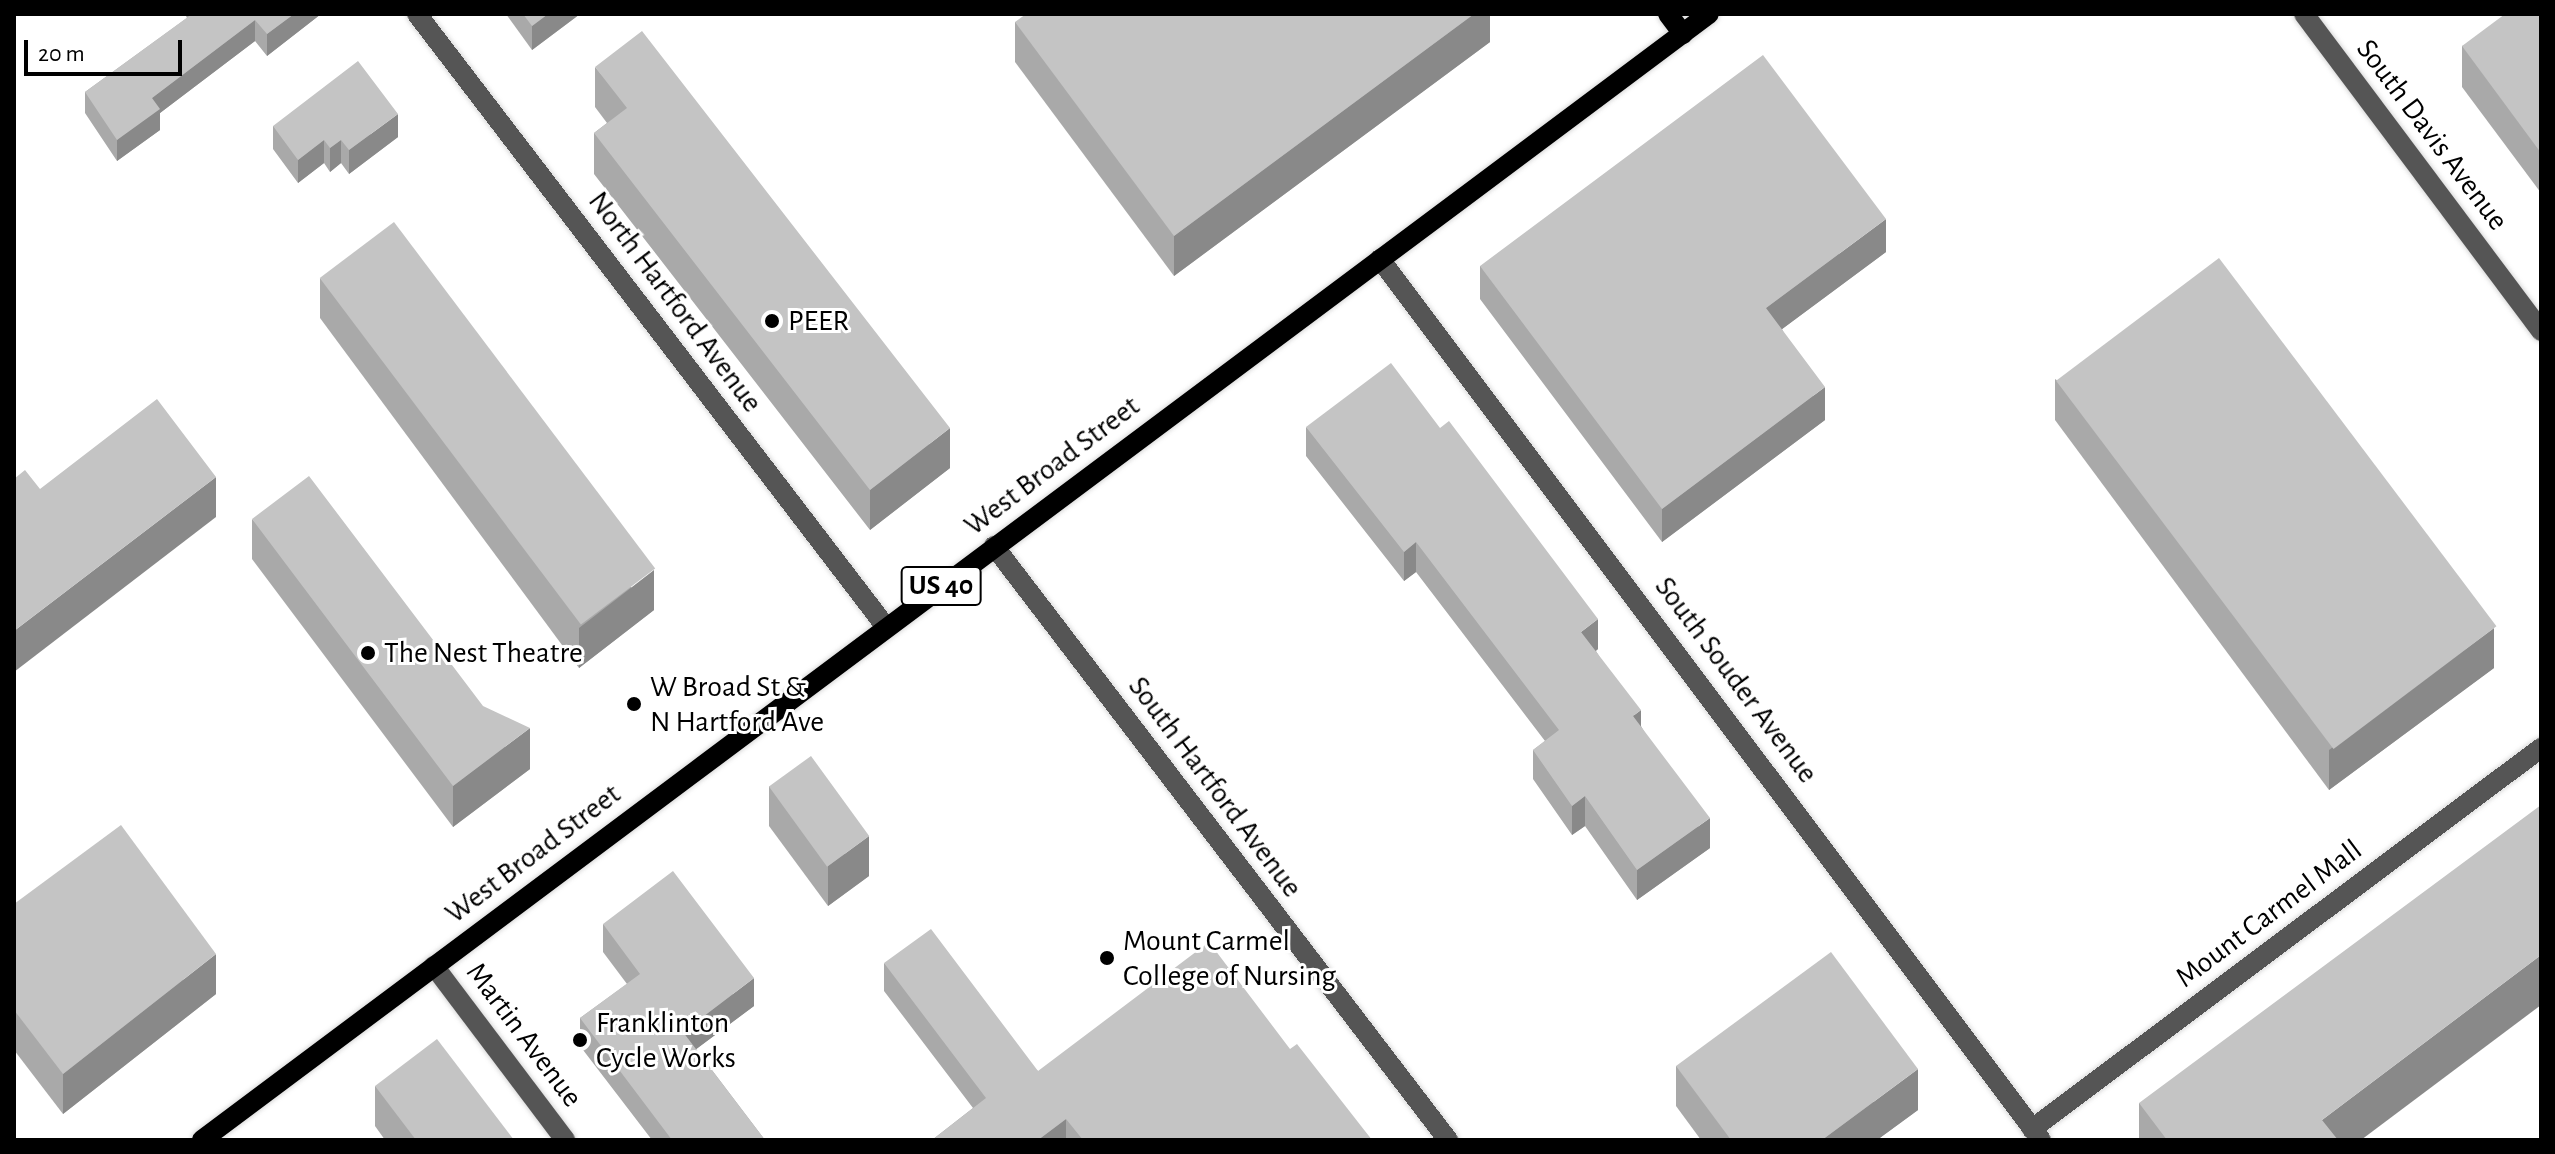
<!DOCTYPE html>
<style>
body{margin:0}
#map{position:relative;width:2555px;height:1154px;overflow:hidden;background:#fff;font-family:"Alegreya Sans",sans-serif}
div>[style]{position:absolute}
[style*='--x']{left:calc(var(--x)*1px);top:calc(var(--y)*1px);width:calc(var(--w)*1px);rotate:calc(var(--a)*1deg)}
.roads{filter:drop-shadow(0 0 2px #dbdbdb) drop-shadow(0 0 2px #dbdbdb)}
.minor>*{height:20px;margin:-10px;padding:0 10px;transform-origin:10px;border-radius:10px;background:#555}
.major>*{height:20px;margin:-10px;padding:0 10px;transform-origin:10px;border-radius:10px;background:#000}
.wall>*{inset:0;background:#a9a9a9}
.shaded-wall>*{inset:0;background:#898989}
.building>*{inset:0;background:#c4c4c4;transform-origin:0 0}
.dots>*{width:22px;height:22px;translate:-50% -50%;box-sizing:border-box;border:4px solid #fff;border-radius:50%}
span{translate:-50% -50%;white-space:nowrap;text-align:center;line-height:1.15;-webkit-text-stroke:6px #fff;paint-order:stroke}
.shield-label span{padding:2px 6px;background:#fff;border:2px solid;border-radius:6px;-webkit-text-stroke-width:0}
.shield-label{font-size:28px;color:#000;font-weight:700}
.street-label{font-size:30px;color:#000}
.poi-label{font-size:30px;color:#000}
.left{translate:0 -50%;text-align:left}
.frame{position:absolute;inset:0;border:16px solid #000;pointer-events:none}
.scale{position:absolute;left:24px;top:40px;width:158px;height:36px;box-sizing:border-box;border:4px solid #000;border-top:0;padding-left:10px;font-size:24px;line-height:28px;white-space:nowrap;color:#000;-webkit-text-stroke:6px #fff;paint-order:stroke}
</style>
<div id="map">
<div class="roads">
<div class="minor">
<div style="--x:417;--y:14;--w:772;--a:52.58"></div>
<div style="--x:2304;--y:14;--w:396;--a:53.2"></div>
<div style="--x:1380;--y:259;--w:1101;--a:53.12"></div>
<div style="--x:994;--y:546;--w:748;--a:52.61"></div>
<div style="--x:434;--y:966;--w:218;--a:53"></div>
<div style="--x:2032;--y:1129;--w:636;--a:-36.82"></div>
</div>
<div class="major">
<div style="--x:1668;--y:14;--w:25;--a:53"></div>
<div style="--x:202;--y:1140;--w:1881;--a:-36.77"></div>
</div>
</div>
<div class="wall">
<div style="clip-path:polygon(185px 14px,321px 14px,267px 56px,255px 41px,160px 113px,160px 130px,117px 161px,85px 113px,85px 92px,187px 18px)"></div>
<div style="clip-path:polygon(506px 14px,580px 14px,532px 50px)"></div>
<div style="clip-path:polygon(1490px 14px,1490px 42px,1174px 276px,1015px 62px,1015px 22px)"></div>
<div style="clip-path:polygon(2541px 14px,2541px 193px,2462px 87px,2462px 46px)"></div>
<div style="clip-path:polygon(595px 67px,950px 468px,870px 530px,594px 174px,594px 133px,607px 123px,595px 107px)"></div>
<div style="clip-path:polygon(273px 126px,398px 137px,349px 174px,341px 163px,330px 172px,324px 163px,298px 183px,273px 149px)"></div>
<div style="clip-path:polygon(1886px 252px,1782px 329px,1825px 420px,1662px 542px,1480px 299px,1480px 266px)"></div>
<div style="clip-path:polygon(320px 278px,654px 610px,579px 668px,320px 318px)"></div>
<div style="clip-path:polygon(2055px 379px,2494px 668px,2329px 790px,2055px 420px)"></div>
<div style="clip-path:polygon(1306px 427px,1598px 649px,1596px 651px,1641px 726px,1710px 848px,1637px 900px,1585px 826px,1572px 835px,1533px 779px,1533px 750px,1545px 741px,1416px 572px,1404px 581px,1306px 456px)"></div>
<div style="clip-path:polygon(252px 519px,530px 769px,453px 827px,252px 559px)"></div>
<div style="clip-path:polygon(769px 786px,869px 876px,828px 906px,769px 826px)"></div>
<div style="clip-path:polygon(14px 904px,216px 994px,63px 1114px,14px 1050px)"></div>
<div style="clip-path:polygon(603px 924px,754px 1006px,696px 1049px,765px 1140px,652px 1140px,580px 1046px,580px 1018px,627px 984px,603px 952px)"></div>
<div style="clip-path:polygon(884px 963px,1038px 1071px,1290px 1049px,1372px 1140px,932px 1140px,973px 1108px,884px 991px)"></div>
<div style="clip-path:polygon(1676px 1066px,1918px 1110px,1877px 1140px,1701px 1140px,1676px 1106px)"></div>
<div style="clip-path:polygon(375px 1086px,514px 1140px,385px 1140px,375px 1126px)"></div>
<div style="clip-path:polygon(2139px 1103px,2361px 1140px,2139px 1140px)"></div>
</div>
<div class="shaded-wall">
<div style="clip-path:polygon(294px 14px,321px 14px,267px 56px,267px 34px)"></div>
<div style="clip-path:polygon(548px 14px,580px 14px,532px 50px,532px 26px)"></div>
<div style="clip-path:polygon(1474px 14px,1490px 14px,1490px 42px,1174px 276px,1174px 236px)"></div>
<div style="clip-path:polygon(255px 20px,255px 41px,160px 113px,160px 130px,117px 161px,117px 140px,152px 98px)"></div>
<div style="clip-path:polygon(398px 114px,398px 137px,349px 174px,349px 150px)"></div>
<div style="clip-path:polygon(324px 140px,324px 163px,298px 183px,298px 160px)"></div>
<div style="clip-path:polygon(341px 140px,341px 163px,330px 172px,330px 148px)"></div>
<div style="clip-path:polygon(1886px 219px,1886px 252px,1766px 341px,1766px 308px)"></div>
<div style="clip-path:polygon(1825px 387px,1825px 420px,1662px 542px,1662px 509px)"></div>
<div style="clip-path:polygon(950px 428px,950px 468px,870px 530px,870px 490px)"></div>
<div style="clip-path:polygon(216px 477px,216px 517px,14px 672px,14px 631px)"></div>
<div style="clip-path:polygon(1416px 542px,1416px 572px,1404px 581px,1404px 552px)"></div>
<div style="clip-path:polygon(654px 570px,654px 610px,579px 668px,579px 628px)"></div>
<div style="clip-path:polygon(1598px 619px,1598px 649px,1581px 661px,1581px 632px)"></div>
<div style="clip-path:polygon(2494px 628px,2494px 668px,2329px 790px,2329px 750px)"></div>
<div style="clip-path:polygon(1641px 710px,1641px 740px,1633px 716px)"></div>
<div style="clip-path:polygon(530px 728px,530px 769px,453px 827px,453px 786px)"></div>
<div style="clip-path:polygon(1585px 796px,1585px 826px,1572px 835px,1572px 806px)"></div>
<div style="clip-path:polygon(1710px 818px,1710px 848px,1637px 900px,1637px 870px)"></div>
<div style="clip-path:polygon(869px 836px,869px 876px,828px 906px,828px 866px)"></div>
<div style="clip-path:polygon(216px 954px,216px 994px,63px 1114px,63px 1074px)"></div>
<div style="clip-path:polygon(2541px 955px,2541px 1005px,2361px 1140px,2322px 1140px,2322px 1120px)"></div>
<div style="clip-path:polygon(754px 978px,754px 1006px,683px 1059px,683px 1032px)"></div>
<div style="clip-path:polygon(1918px 1069px,1918px 1110px,1877px 1140px,1822px 1140px)"></div>
<div style="clip-path:polygon(1066px 1119px,1066px 1140px,1038px 1140px)"></div>
</div>
<div class="building">
<div style="clip-path:polygon(192px 14px,294px 14px,267px 34px,255px 20px,152px 98px,160px 109px,117px 140px,85px 92px)"></div>
<div style="clip-path:polygon(523px 14px,548px 14px,532px 26px)"></div>
<div style="clip-path:polygon(1026px 14px,1474px 14px,1174px 236px,1015px 22px)"></div>
<div style="clip-path:polygon(2505px 14px,2541px 14px,2541px 153px,2462px 46px)"></div>
<div style="clip-path:polygon(642px 31px,950px 428px,870px 490px,594px 133px,627px 108px,595px 67px)"></div>
<div style="clip-path:polygon(1763px 55px,1886px 219px,1766px 308px,1825px 387px,1662px 509px,1480px 266px)"></div>
<div style="clip-path:polygon(358px 61px,398px 114px,349px 150px,341px 140px,330px 148px,324px 140px,298px 160px,273px 126px)"></div>
<div style="left:394px;top:222px;width:434px;height:93px;rotate:53deg"></div>
<div style="left:2219px;top:258px;width:461px;height:204px;rotate:53deg"></div>
<div style="clip-path:polygon(1391px 363px,1440px 428px,1449px 421px,1598px 619px,1581px 632px,1641px 710px,1633px 716px,1710px 818px,1637px 870px,1585px 796px,1572px 806px,1533px 750px,1559px 730px,1416px 542px,1404px 552px,1306px 427px)"></div>
<div style="clip-path:polygon(157px 399px,216px 477px,14px 631px,14px 479px,25px 470px,40px 489px)"></div>
<div style="clip-path:polygon(309px 476px,483px 706px,530px 728px,453px 786px,252px 519px)"></div>
<div style="left:811px;top:756px;width:99px;height:52px;rotate:54deg"></div>
<div style="clip-path:polygon(2541px 805px,2541px 955px,2322px 1120px,2338px 1140px,2167px 1140px,2139px 1103px)"></div>
<div style="clip-path:polygon(121px 825px,216px 954px,63px 1074px,14px 1010px,14px 904px)"></div>
<div style="clip-path:polygon(673px 871px,754px 978px,683px 1032px,765px 1140px,672px 1140px,580px 1018px,640px 974px,603px 924px)"></div>
<div style="clip-path:polygon(931px 929px,1038px 1071px,1209px 942px,1290px 1049px,1297px 1044px,1372px 1140px,1083px 1140px,1066px 1119px,1038px 1140px,932px 1140px,986px 1098px,884px 963px)"></div>
<div style="clip-path:polygon(1831px 952px,1918px 1069px,1822px 1140px,1731px 1140px,1676px 1066px)"></div>
<div style="clip-path:polygon(437px 1039px,514px 1140px,416px 1140px,375px 1086px)"></div>
</div>
<div class="dots">
<div style="left:772px;top:321px;background:#000"></div>
<div style="left:368px;top:653px;background:#000"></div>
<div style="left:634px;top:704px;background:#000"></div>
<div style="left:1107px;top:958px;background:#000"></div>
<div style="left:580px;top:1040px;background:#000"></div>
</div>
<div class="shield-label">
<span style="left:941px;top:586px">US 40</span>
</div>
<div class="street-label">
<span style="left:2432px;top:135px;rotate:53deg">South Davis Avenue</span>
<span style="left:675px;top:302px;rotate:53deg">North Hartford Avenue</span>
<span style="left:1052px;top:466px;rotate:-37deg">West Broad Street</span>
<span style="left:1736px;top:680px;rotate:53deg">South Souder Avenue</span>
<span style="left:1215px;top:787px;rotate:53deg">South Hartford Avenue</span>
<span style="left:533px;top:854px;rotate:-37deg">West Broad Street</span>
<span style="left:2269px;top:914px;rotate:-37deg">Mount Carmel Mall</span>
<span style="left:524px;top:1035px;rotate:53deg">Martin Avenue</span>
</div>
<div class="poi-label">
<span class="left" style="left:788px;top:321px">PEER</span>
<span class="left" style="left:384px;top:653px">The Nest Theatre</span>
<span class="left" style="left:650px;top:704px">W Broad St &amp;<br>N Hartford Ave</span>
<span class="left" style="left:1123px;top:958px">Mount Carmel<br>College of Nursing</span>
<span class="left" style="left:596px;top:1040px">Franklinton<br>Cycle Works</span>
</div>
<div class="frame"></div>
<div class="scale">20 m</div>
</div>
